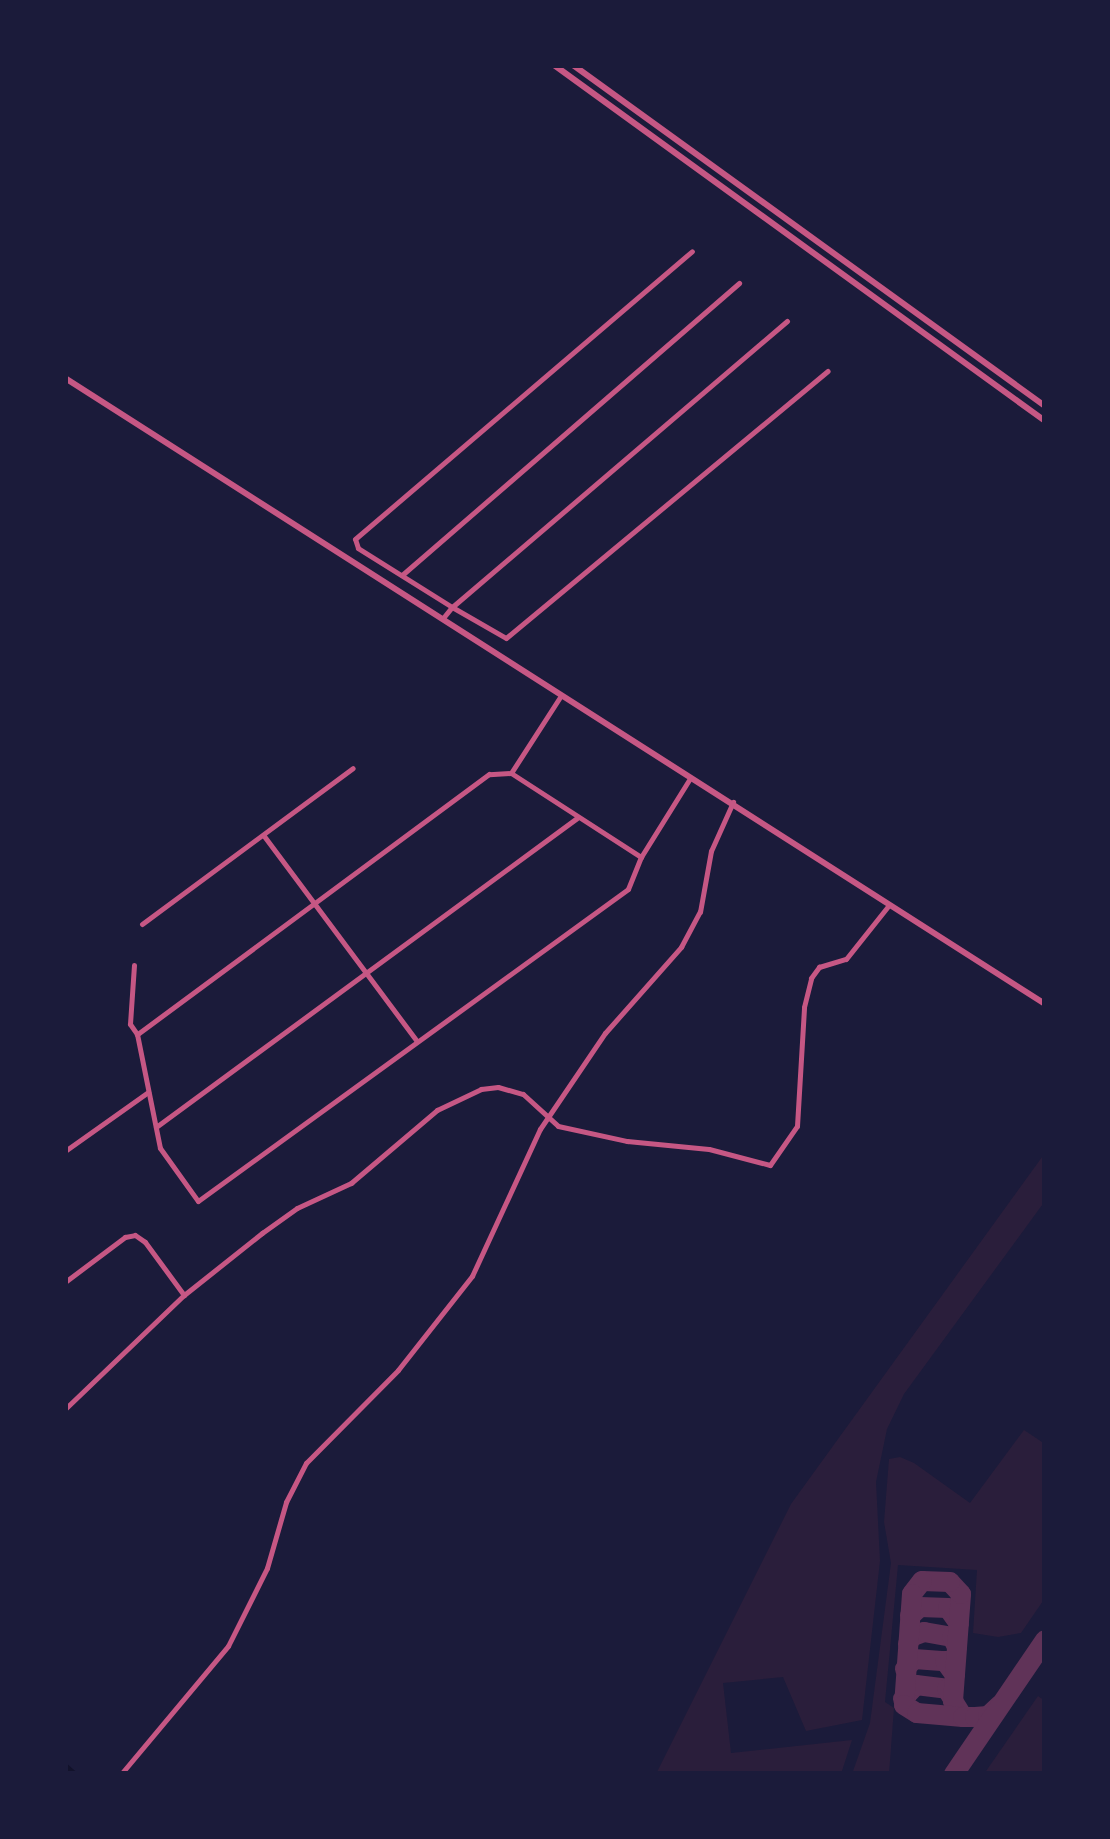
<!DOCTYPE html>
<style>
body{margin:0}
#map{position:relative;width:1110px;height:1839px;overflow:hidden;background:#1b1b3a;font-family:"Open Sans",sans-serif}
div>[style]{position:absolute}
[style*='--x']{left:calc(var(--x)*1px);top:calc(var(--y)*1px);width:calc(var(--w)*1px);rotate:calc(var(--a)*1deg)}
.green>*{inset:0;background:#2a1e3b}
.canal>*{height:9px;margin:-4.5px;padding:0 4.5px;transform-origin:4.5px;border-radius:4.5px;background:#12122b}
.taxiway>*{height:20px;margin:-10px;padding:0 10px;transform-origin:10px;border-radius:10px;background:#603358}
.minor>*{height:5px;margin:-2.5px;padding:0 2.5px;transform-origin:2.5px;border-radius:2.5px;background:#c65784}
.tertiary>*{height:6px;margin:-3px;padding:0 3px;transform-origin:3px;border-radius:3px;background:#c65784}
span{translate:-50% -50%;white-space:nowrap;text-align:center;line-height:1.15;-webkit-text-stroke:8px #1b1b3a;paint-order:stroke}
.frame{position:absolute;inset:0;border:68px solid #1b1b3a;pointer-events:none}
</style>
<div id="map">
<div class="green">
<div style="clip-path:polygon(1045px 1153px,1045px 1201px,904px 1394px,887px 1429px,876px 1482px,880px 1561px,862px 1720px,806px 1731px,783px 1677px,723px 1683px,731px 1753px,852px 1740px,841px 1774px,656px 1774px,791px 1504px)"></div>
<div style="clip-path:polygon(1024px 1430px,1045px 1444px,1045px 1598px,1021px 1633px,998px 1637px,973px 1633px,977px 1570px,898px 1565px,885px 1702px,894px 1708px,889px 1774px,852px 1774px,870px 1723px,891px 1563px,884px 1522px,889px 1459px,900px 1457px,914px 1463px,970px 1503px)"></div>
<div style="clip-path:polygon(1038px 1696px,1045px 1701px,1045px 1774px,984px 1774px)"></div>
</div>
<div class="canal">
<div style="--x:65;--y:1768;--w:9;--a:41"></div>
</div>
<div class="taxiway">
<div style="--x:910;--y:1616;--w:13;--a:-42"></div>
<div style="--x:920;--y:1607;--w:28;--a:2"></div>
<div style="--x:948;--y:1608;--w:19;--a:55"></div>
<div style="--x:908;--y:1644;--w:8;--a:-67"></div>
<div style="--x:911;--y:1637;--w:14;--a:-21"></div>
<div style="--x:924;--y:1632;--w:28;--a:10"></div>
<div style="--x:952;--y:1637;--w:11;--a:63"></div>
<div style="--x:905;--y:1669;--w:13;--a:-48"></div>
<div style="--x:914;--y:1659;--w:31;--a:4"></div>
<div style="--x:945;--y:1661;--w:17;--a:54"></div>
<div style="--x:903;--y:1699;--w:19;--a:-47"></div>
<div style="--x:916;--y:1685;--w:31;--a:7"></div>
<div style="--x:947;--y:1689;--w:12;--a:59"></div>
<div style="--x:963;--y:1717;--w:19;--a:-122"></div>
<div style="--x:953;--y:1701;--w:107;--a:-85.7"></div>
<div style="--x:961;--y:1594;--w:16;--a:-133"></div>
<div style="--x:950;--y:1582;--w:28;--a:-178"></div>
<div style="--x:922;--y:1581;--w:16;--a:128"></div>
<div style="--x:912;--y:1594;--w:111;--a:94.1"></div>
<div style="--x:904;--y:1705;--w:15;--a:32"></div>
<div style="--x:917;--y:1713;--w:46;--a:5"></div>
<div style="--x:963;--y:1717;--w:12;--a:0"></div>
<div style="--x:975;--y:1717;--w:13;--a:-4"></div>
<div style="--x:988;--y:1716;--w:16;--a:-43"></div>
<div style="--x:954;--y:1774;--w:162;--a:-55.8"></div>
</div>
<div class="minor">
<div style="--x:787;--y:321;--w:440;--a:139.5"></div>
<div style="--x:452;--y:607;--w:62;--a:29.9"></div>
<div style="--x:506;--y:638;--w:418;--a:-39.7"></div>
<div style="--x:402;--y:575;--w:446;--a:-40.9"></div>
<div style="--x:443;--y:618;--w:14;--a:-51"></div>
<div style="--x:452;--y:607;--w:111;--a:-147.9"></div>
<div style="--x:358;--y:548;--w:9;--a:-108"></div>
<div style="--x:355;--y:539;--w:443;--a:-40.5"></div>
<div style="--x:560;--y:697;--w:90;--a:122.8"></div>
<div style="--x:511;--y:773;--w:22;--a:177"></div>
<div style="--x:489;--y:774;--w:438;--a:143.5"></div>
<div style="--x:137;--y:1034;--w:116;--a:78.6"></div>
<div style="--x:160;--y:1148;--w:65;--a:54.4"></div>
<div style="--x:198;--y:1201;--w:531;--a:-35.96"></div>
<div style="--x:628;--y:889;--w:35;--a:-68"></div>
<div style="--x:641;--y:857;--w:91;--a:-58.1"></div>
<div style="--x:511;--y:773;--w:155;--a:32.9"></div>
<div style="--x:264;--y:836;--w:256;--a:53.3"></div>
<div style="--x:142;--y:924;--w:262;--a:-36.5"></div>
<div style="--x:134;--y:965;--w:59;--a:93.9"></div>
<div style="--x:130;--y:1024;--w:12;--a:55"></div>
<div style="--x:156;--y:1127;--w:522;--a:-36.28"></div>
<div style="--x:65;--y:1151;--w:102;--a:-35.4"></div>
<div style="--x:65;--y:1282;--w:75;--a:-36.9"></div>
<div style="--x:125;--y:1237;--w:10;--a:-11"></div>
<div style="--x:135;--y:1235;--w:12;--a:35"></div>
<div style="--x:145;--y:1242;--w:66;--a:53.7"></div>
<div style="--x:65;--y:1409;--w:165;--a:-43.8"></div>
<div style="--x:184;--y:1295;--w:100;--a:-38.5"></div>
<div style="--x:262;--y:1233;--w:43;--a:-35.5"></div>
<div style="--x:297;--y:1208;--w:60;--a:-24.8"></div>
<div style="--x:351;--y:1183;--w:113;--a:-40.3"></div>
<div style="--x:437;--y:1110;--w:49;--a:-25.5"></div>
<div style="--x:481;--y:1089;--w:17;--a:-7"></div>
<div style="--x:498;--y:1087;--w:26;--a:16"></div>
<div style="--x:523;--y:1094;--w:47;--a:42.4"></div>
<div style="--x:558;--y:1126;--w:71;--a:12.3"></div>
<div style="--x:627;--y:1141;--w:82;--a:5.6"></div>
<div style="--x:709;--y:1149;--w:63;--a:14.7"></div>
<div style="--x:770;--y:1165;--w:47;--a:-55.3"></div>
<div style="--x:797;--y:1126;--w:119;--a:-86.6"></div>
<div style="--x:804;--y:1007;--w:30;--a:-76"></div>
<div style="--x:811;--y:978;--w:14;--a:-54"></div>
<div style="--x:819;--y:967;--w:28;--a:-17"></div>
<div style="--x:846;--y:959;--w:69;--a:-51.5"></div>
<div style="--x:121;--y:1774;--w:167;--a:-50.1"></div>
<div style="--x:228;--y:1646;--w:87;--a:-63.4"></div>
<div style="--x:267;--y:1568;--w:69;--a:-73.9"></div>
<div style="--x:286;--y:1502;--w:44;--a:-62.9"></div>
<div style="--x:306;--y:1463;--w:131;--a:-45.3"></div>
<div style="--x:398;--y:1370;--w:120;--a:-51.8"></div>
<div style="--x:472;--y:1276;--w:162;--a:-65.2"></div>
<div style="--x:540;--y:1129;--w:116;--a:-55.9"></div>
<div style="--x:605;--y:1033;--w:115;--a:-48.5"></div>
<div style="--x:681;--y:947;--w:40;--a:-62"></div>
<div style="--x:700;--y:912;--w:62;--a:-79.8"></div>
<div style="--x:711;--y:851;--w:54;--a:-65.8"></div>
</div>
<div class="tertiary">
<div style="--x:554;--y:65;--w:606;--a:35.94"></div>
<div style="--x:573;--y:65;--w:582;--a:35.85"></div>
<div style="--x:65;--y:378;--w:1163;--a:32.57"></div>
</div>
<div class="frame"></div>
</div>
